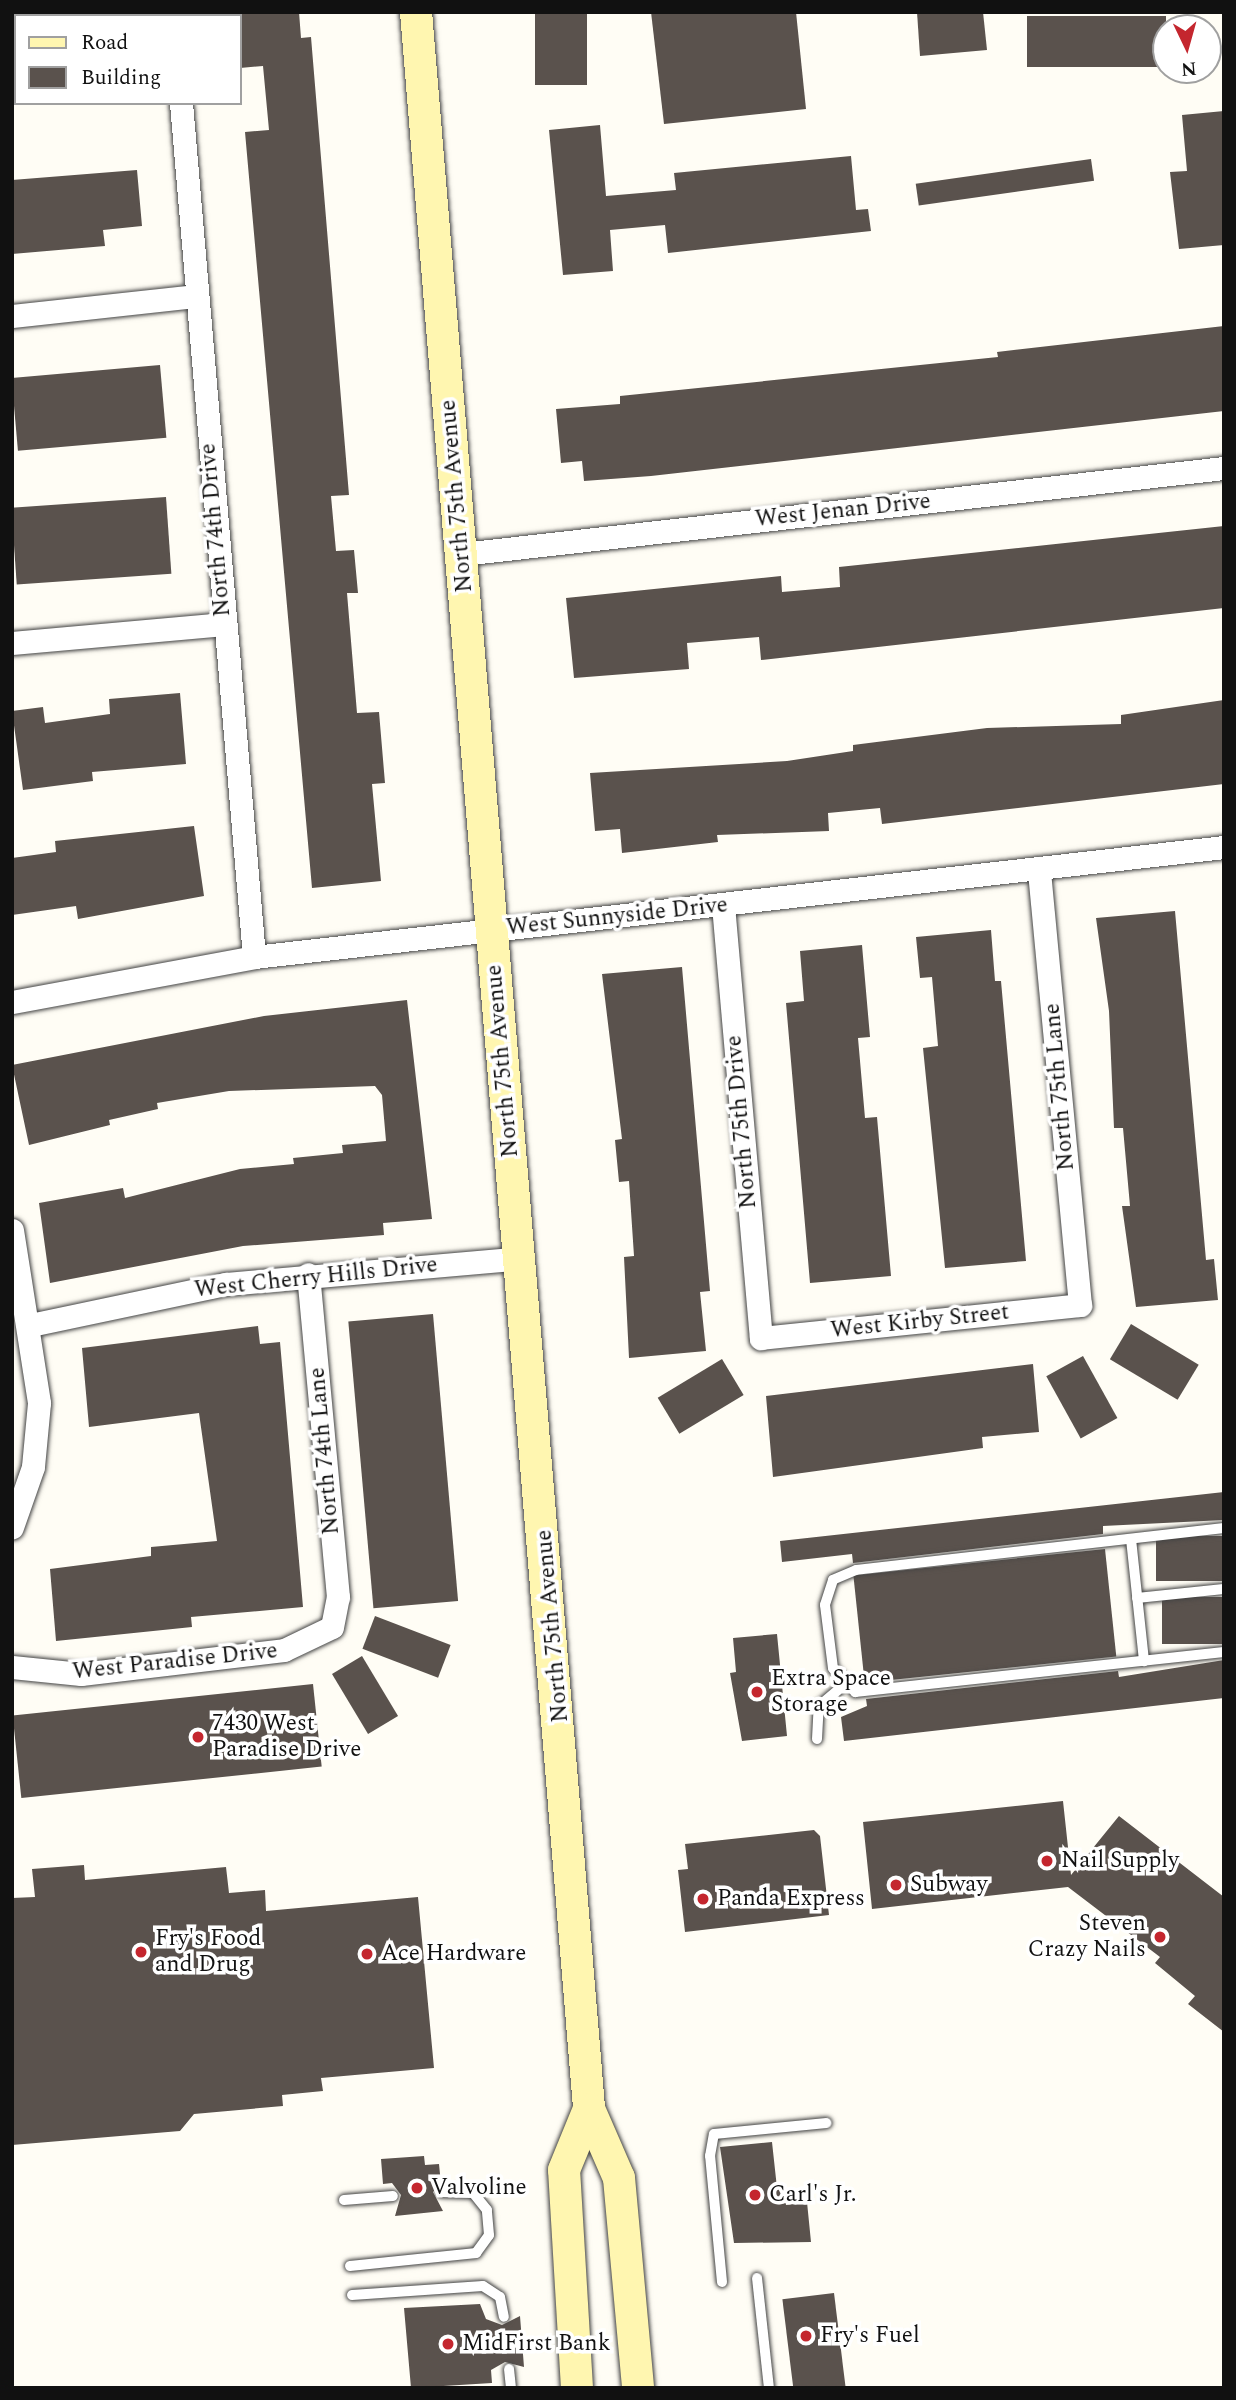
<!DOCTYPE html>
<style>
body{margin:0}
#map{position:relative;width:1236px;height:2400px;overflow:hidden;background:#fffdf5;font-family:Spectral,serif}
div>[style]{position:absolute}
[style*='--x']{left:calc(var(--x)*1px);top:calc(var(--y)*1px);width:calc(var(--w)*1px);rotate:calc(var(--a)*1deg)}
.building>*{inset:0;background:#5a524d;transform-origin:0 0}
.roads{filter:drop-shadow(0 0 2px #444) drop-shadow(0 0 2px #444)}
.lane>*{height:10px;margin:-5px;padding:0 5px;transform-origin:5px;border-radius:5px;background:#fff}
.street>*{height:23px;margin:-11.5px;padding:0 11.5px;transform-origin:11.5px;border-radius:11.5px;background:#fff}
.secondary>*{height:32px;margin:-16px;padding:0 16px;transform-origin:16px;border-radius:16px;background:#fff6b0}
.dots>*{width:19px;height:19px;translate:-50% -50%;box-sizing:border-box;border:4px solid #fff;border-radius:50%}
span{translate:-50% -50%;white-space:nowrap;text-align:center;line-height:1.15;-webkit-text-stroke:7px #fff;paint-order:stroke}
.street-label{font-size:23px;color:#111}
.poi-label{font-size:23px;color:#111}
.left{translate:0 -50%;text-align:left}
.right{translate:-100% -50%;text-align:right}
.frame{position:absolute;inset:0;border:14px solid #111;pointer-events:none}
.legend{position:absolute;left:14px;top:14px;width:228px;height:91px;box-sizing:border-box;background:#fff;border:2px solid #a0a0a0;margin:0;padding:9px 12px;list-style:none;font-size:21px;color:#111}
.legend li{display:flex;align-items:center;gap:14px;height:35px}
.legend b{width:35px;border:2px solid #a0a0a0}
.north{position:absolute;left:1152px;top:14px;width:70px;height:70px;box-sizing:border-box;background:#fff;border:2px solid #a0a0a0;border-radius:50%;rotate:175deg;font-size:19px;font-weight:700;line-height:28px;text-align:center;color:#111}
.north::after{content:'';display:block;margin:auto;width:24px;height:32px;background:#c4262e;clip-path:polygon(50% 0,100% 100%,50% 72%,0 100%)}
</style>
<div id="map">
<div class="building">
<div style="clip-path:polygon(240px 12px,299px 12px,301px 38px,311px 37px,349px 495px,331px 496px,336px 551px,354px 550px,358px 593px,347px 593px,357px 713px,379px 712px,385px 783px,372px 784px,381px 881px,312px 888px,245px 132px,269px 130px,263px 66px,240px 68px)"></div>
<div style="left:535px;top:12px;width:52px;height:73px"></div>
<div style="clip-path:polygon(651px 12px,796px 12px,806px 109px,664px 124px)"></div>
<div style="clip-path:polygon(917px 12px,983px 12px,987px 50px,920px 56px)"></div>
<div style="left:1166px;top:16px;width:51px;height:139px;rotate:90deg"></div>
<div style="clip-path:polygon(1224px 111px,1224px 245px,1179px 249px,1170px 172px,1187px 171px,1182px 115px)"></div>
<div style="clip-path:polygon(600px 125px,606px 196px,676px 190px,674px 173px,851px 156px,856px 210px,868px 209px,871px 231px,668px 253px,665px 225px,610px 230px,613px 271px,563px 275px,549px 130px)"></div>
<div style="left:1091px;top:159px;width:22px;height:177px;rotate:82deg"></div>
<div style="clip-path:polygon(137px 170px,142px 226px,103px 230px,105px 246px,12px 254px,12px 180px)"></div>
<div style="clip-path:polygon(1224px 326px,1224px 411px,651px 476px,584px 481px,582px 461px,561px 463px,556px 409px,620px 404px,620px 396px,998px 357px,997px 352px)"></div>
<div style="left:160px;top:365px;width:73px;height:149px;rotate:85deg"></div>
<div style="left:166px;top:497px;width:77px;height:155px;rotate:86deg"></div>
<div style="clip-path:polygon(1224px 526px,1224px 608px,761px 660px,759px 637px,687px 643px,689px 669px,574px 678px,566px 598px,781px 576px,782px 592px,840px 587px,839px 567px)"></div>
<div style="clip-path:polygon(180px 693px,186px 764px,92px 772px,93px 781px,23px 790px,12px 711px,43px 707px,45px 723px,110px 714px,109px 699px)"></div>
<div style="clip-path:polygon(1224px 700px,1224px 784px,882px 824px,880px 808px,828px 813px,829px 831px,717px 835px,718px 842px,622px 853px,620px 829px,595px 831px,590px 773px,787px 761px,853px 751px,853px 745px,987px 728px,1121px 724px,1121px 715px)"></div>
<div style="clip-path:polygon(194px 826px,204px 896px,78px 919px,76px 906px,12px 915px,12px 858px,56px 852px,55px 841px)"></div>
<div style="clip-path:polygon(1175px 911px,1206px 1260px,1214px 1259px,1218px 1300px,1136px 1307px,1122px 1206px,1130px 1206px,1123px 1128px,1114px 1128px,1109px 1011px,1096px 918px)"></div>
<div style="clip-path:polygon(991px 930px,995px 981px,1001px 981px,1026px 1261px,945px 1268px,923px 1048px,938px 1046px,932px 977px,920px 978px,916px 937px)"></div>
<div style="clip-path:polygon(862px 945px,870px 1037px,858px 1038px,865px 1118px,877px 1117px,891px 1276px,810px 1283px,786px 1003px,804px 1001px,800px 951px)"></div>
<div style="clip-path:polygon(682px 967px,710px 1291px,700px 1292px,706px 1351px,629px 1358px,624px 1257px,634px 1256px,629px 1181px,619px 1182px,615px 1140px,622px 1139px,602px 974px)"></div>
<div style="clip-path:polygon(407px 1000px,432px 1219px,383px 1223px,384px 1235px,243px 1246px,50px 1283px,39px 1203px,123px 1188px,125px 1198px,240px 1169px,294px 1164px,293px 1158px,343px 1153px,342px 1145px,386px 1141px,382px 1095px,375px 1086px,229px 1091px,157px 1103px,158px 1109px,109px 1120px,110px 1125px,29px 1145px,12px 1065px,264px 1016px)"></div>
<div style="left:433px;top:1314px;width:288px;height:85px;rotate:85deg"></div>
<div style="left:1131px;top:1324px;width:79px;height:41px;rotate:31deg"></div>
<div style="clip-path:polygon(258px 1326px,260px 1344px,280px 1342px,303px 1607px,191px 1617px,192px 1627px,56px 1641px,50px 1569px,151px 1556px,151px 1547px,217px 1541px,199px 1413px,89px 1427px,82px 1348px)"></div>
<div style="left:1083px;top:1356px;width:71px;height:42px;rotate:61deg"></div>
<div style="left:722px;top:1359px;width:42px;height:75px;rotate:59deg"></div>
<div style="clip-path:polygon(1033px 1364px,1039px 1432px,982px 1437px,983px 1448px,773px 1477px,766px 1396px)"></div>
<div style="clip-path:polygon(1224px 1492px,1224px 1520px,1103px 1526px,1103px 1534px,853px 1563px,852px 1554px,782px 1562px,780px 1541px)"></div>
<div style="left:1224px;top:1536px;width:45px;height:68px;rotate:90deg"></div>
<div style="left:1105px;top:1549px;width:108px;height:253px;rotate:84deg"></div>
<div style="left:1224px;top:1597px;width:47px;height:62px;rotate:90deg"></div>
<div style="left:375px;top:1616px;width:81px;height:35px;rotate:21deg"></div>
<div style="clip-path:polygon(777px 1634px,787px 1736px,742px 1741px,730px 1673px,736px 1672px,733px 1638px)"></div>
<div style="left:362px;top:1656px;width:70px;height:35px;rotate:59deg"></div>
<div style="clip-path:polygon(1224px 1660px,1224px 1698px,844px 1741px,841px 1717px,867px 1706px,866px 1699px,1118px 1671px,1119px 1677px)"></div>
<div style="left:313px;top:1684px;width:83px;height:302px;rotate:84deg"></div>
<div style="clip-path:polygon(1063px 1801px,1071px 1875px,1119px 1816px,1224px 1897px,1224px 2032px,1188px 2004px,1195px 1996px,1155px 1963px,1160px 1957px,1068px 1887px,872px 1909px,863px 1822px)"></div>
<div style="clip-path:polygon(814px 1830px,820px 1836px,829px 1915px,685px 1932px,678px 1870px,688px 1869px,685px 1844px)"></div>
<div style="clip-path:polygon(84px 1865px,85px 1880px,226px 1867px,229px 1893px,265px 1890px,266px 1911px,418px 1897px,434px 2068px,321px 2078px,323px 2091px,282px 2095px,283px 2106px,194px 2114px,180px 2131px,12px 2145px,12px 1898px,35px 1897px,32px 1869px)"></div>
<div style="clip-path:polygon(772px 2142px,777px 2188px,784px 2187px,786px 2205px,807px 2202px,811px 2242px,734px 2243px,720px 2147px)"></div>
<div style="clip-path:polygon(424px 2156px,425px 2165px,439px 2164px,441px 2184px,433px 2192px,443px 2211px,395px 2216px,401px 2195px,392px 2183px,383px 2184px,381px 2159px)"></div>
<div style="left:834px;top:2293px;width:96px;height:52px;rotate:83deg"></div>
<div style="clip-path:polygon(480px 2304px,486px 2319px,502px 2325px,520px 2316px,524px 2367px,505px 2362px,491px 2370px,492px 2383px,411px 2388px,404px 2308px)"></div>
</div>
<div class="roads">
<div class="lane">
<div style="--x:1224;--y:1528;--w:370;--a:173.5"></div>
<div style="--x:856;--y:1570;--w:25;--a:157"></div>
<div style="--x:833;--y:1580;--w:26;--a:108"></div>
<div style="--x:825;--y:1605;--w:64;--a:82.8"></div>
<div style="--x:833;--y:1668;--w:33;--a:47"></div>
<div style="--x:855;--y:1692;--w:371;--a:-6.2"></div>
<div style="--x:1131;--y:1539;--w:123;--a:83.9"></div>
<div style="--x:1137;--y:1598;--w:87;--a:-5.9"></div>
<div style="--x:817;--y:1739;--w:33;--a:-87"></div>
<div style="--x:819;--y:1706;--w:31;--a:-40"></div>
<div style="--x:344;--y:2200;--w:49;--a:-4.7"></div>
<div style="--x:350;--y:2266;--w:127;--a:-5.9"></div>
<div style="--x:476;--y:2253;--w:22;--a:-54"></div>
<div style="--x:489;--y:2235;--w:25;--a:-95"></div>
<div style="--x:487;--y:2210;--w:22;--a:-129"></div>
<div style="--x:473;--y:2193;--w:32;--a:-178"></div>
<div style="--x:757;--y:2278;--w:111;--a:83.8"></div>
<div style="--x:722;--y:2282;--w:127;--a:-95.4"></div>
<div style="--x:710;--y:2156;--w:22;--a:-80"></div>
<div style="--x:714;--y:2134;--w:113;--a:-5.6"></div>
<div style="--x:352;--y:2295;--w:131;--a:-3.9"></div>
<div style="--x:483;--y:2286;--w:20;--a:33"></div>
<div style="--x:500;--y:2297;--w:20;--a:79"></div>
<div style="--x:509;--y:2369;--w:19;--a:84"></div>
</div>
<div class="street">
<div style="--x:173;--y:12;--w:4;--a:90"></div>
<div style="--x:181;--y:103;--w:857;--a:85.11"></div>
<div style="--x:12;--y:316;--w:186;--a:-6.2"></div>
<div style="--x:462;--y:554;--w:767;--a:-6.44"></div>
<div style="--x:12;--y:643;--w:213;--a:-5.1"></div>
<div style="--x:723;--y:905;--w:435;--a:85"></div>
<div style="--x:761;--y:1338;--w:321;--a:-5.9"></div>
<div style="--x:1080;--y:1305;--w:439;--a:-95.4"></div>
<div style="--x:12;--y:1002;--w:246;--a:-10.5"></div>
<div style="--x:254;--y:957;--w:976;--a:-6.47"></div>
<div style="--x:12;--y:1230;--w:175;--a:81.1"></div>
<div style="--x:39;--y:1403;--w:64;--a:95.4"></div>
<div style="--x:33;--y:1467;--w:64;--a:109.3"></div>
<div style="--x:31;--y:1325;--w:199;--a:-11.9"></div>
<div style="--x:226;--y:1284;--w:296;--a:-5"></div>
<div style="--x:12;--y:1667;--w:69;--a:5.8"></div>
<div style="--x:81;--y:1674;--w:204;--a:-6.7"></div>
<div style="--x:284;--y:1650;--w:53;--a:-25.6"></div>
<div style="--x:332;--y:1627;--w:31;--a:-79"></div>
<div style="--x:338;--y:1597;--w:324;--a:-95.3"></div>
</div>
<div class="secondary">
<div style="--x:416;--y:12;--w:2104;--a:85.28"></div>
<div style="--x:589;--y:2109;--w:75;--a:66.5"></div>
<div style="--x:619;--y:2178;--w:211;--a:84.8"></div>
<div style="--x:577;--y:2388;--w:218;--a:-93.4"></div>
<div style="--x:564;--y:2170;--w:66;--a:-67.7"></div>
</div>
</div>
<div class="dots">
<div style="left:757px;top:1692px;background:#c4262e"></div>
<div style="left:198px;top:1737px;background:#c4262e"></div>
<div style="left:1047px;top:1861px;background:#c4262e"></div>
<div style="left:896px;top:1885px;background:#c4262e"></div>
<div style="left:703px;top:1899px;background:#c4262e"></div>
<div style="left:1160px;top:1937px;background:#c4262e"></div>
<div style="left:141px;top:1952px;background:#c4262e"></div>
<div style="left:367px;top:1954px;background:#c4262e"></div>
<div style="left:417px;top:2188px;background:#c4262e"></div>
<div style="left:755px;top:2195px;background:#c4262e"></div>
<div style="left:806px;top:2336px;background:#c4262e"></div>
<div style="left:448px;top:2344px;background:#c4262e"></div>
</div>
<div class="street-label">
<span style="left:457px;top:496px;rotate:-95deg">North 75th Avenue</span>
<span style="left:843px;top:511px;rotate:-6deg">West Jenan Drive</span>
<span style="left:216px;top:530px;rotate:-95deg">North 74th Drive</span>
<span style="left:617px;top:917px;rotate:-6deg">West Sunnyside Drive</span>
<span style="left:503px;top:1061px;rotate:-95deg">North 75th Avenue</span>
<span style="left:1060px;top:1087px;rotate:-95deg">North 75th Lane</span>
<span style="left:742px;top:1122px;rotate:-95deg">North 75th Drive</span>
<span style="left:316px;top:1278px;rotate:-6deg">West Cherry Hills Drive</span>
<span style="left:920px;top:1322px;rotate:-6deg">West Kirby Street</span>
<span style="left:325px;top:1451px;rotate:-95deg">North 74th Lane</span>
<span style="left:553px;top:1626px;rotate:-95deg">North 75th Avenue</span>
<span style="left:175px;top:1662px;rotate:-6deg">West Paradise Drive</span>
</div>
<div class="poi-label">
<span class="left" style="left:771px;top:1692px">Extra Space<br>Storage</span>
<span class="left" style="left:212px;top:1737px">7430 West<br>Paradise Drive</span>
<span class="left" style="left:1061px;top:1861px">Nail Supply</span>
<span class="left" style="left:910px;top:1885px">Subway</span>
<span class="left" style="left:717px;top:1899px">Panda Express</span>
<span class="right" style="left:1146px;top:1937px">Steven<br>Crazy Nails</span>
<span class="left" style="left:155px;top:1952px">Fry's Food<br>and Drug</span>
<span class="left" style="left:381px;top:1954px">Ace Hardware</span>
<span class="left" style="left:431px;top:2188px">Valvoline</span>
<span class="left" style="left:769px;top:2195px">Carl's Jr.</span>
<span class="left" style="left:820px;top:2336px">Fry's Fuel</span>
<span class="left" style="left:462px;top:2344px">MidFirst Bank</span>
</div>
<div class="frame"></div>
<ul class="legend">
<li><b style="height:9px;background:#fff6b0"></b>Road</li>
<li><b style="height:19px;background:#5a524d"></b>Building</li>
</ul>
<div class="north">N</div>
</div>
